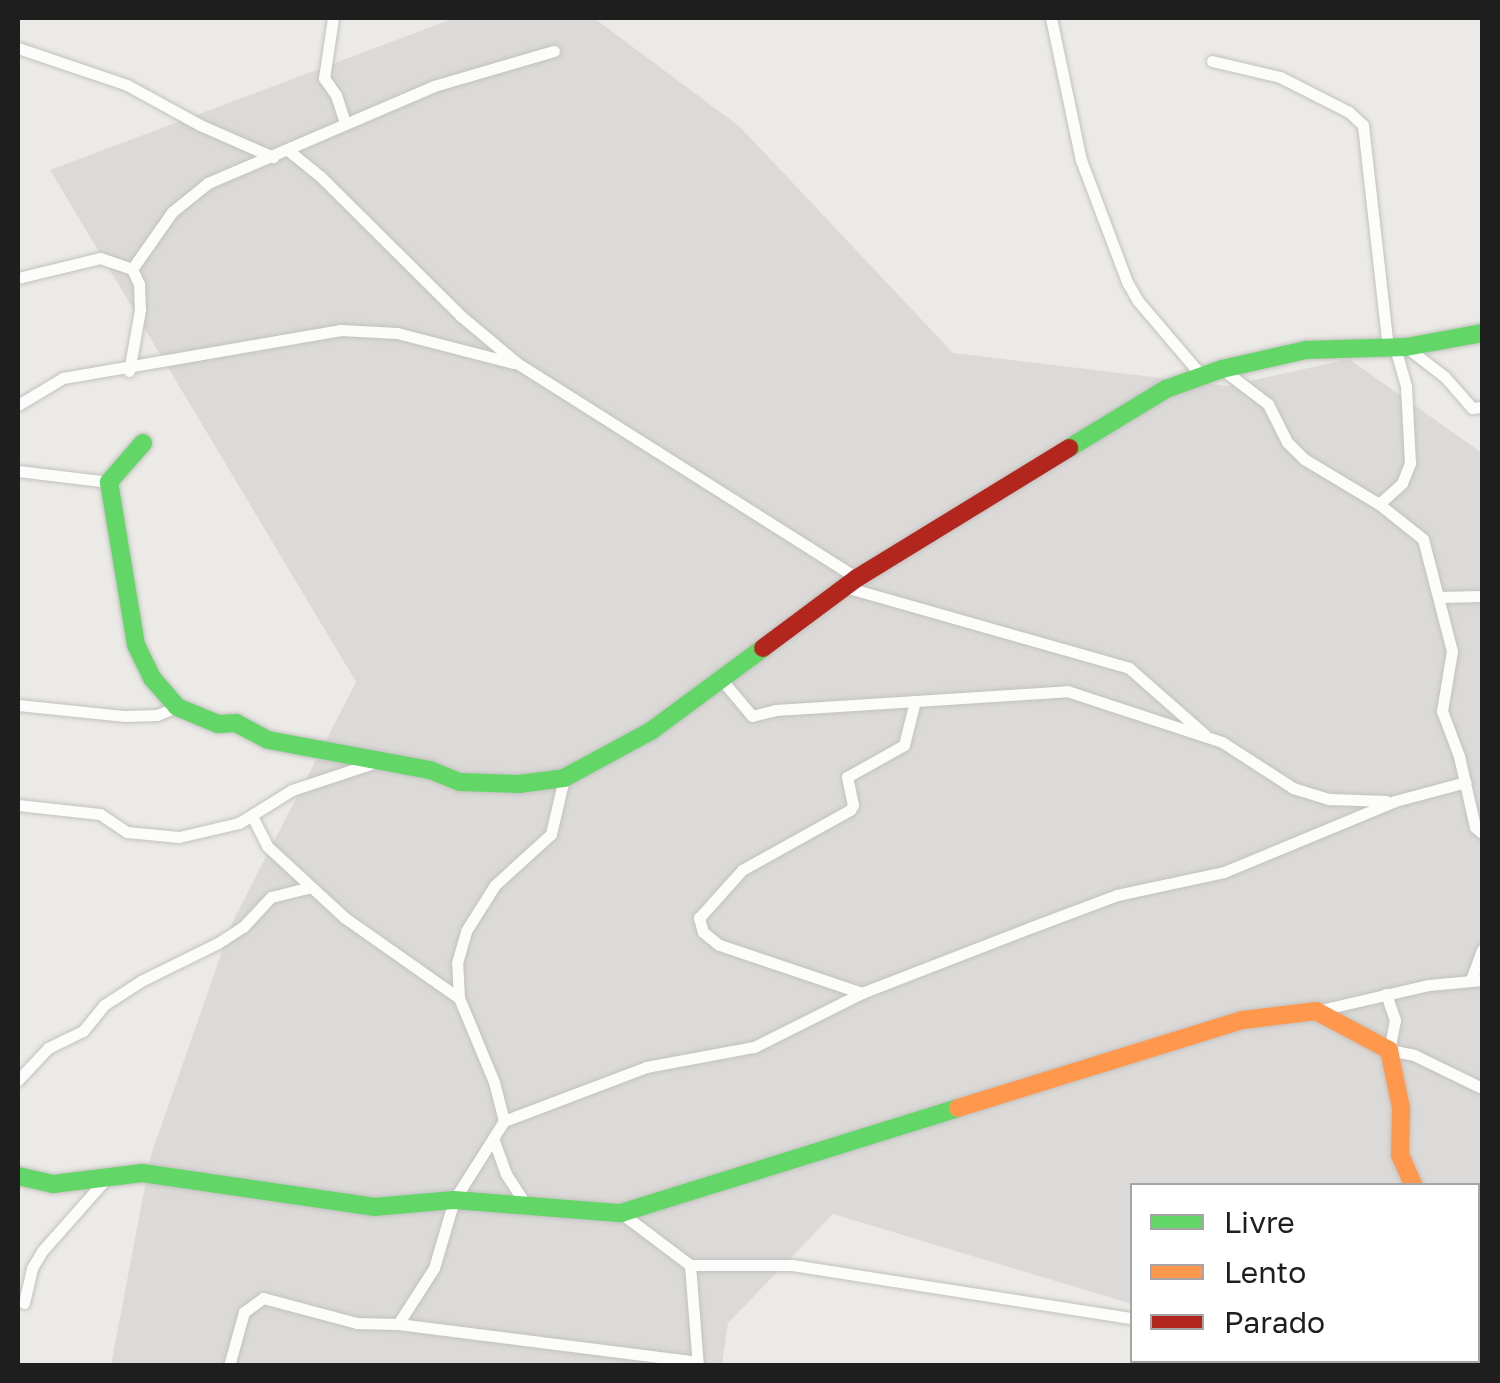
<!DOCTYPE html>
<style>
body{margin:0}
#map{position:relative;width:1500px;height:1383px;overflow:hidden;background:#eceae7;font-family:"Golos Text",sans-serif}
div>[style]{position:absolute}
[style*='--x']{left:calc(var(--x)*1px);top:calc(var(--y)*1px);width:calc(var(--w)*1px);rotate:calc(var(--a)*1deg)}
.residential>*{inset:0;background:#dbdad8}
.roads{filter:drop-shadow(0 0 2px #c2c1bf) drop-shadow(0 0 2px #c2c1bf)}
.street>*{height:11px;margin:-5.5px;padding:0 5.5px;transform-origin:5.5px;border-radius:5.5px;background:#fcfcfb}
.fast>*{height:18px;margin:-9px;padding:0 9px;transform-origin:9px;border-radius:9px;background:#63d668}
.slow>*{height:18px;margin:-9px;padding:0 9px;transform-origin:9px;border-radius:9px;background:#ff974d}
.jam>*{height:18px;margin:-9px;padding:0 9px;transform-origin:9px;border-radius:9px;background:#b3261e}
span{translate:-50% -50%;white-space:nowrap;text-align:center;line-height:1.15;-webkit-text-stroke:9px #fff;paint-order:stroke}
.frame{position:absolute;inset:0;border:20px solid #1e1e1e;pointer-events:none}
.legend{position:absolute;left:1130px;top:1183px;width:350px;height:180px;box-sizing:border-box;background:#fff;border:2px solid #a5a5a5;margin:0;padding:12px 18px;list-style:none;font-size:30px;color:#1e1e1e}
.legend li{display:flex;align-items:center;gap:20px;height:50px}
.legend b{width:50px;border:2px solid #a5a5a5}
</style>
<div id="map">
<div class="residential">
<div style="clip-path:polygon(455px 18px,594px 18px,740px 127px,953px 353px,1227px 386px,1349px 359px,1482px 453px,1482px 1365px,1337px 1366px,1321px 1361px,1478px 1360px,1478px 1186px,1132px 1186px,1132px 1304px,833px 1214px,728px 1323px,722px 1365px,111px 1365px,151px 1155px,232px 923px,356px 682px,50px 170px)"></div>
</div>
<div class="roads">
<div class="street">
<div style="--x:333;--y:18;--w:61;--a:98.5"></div>
<div style="--x:324;--y:78;--w:21;--a:55"></div>
<div style="--x:336;--y:95;--w:28;--a:72"></div>
<div style="--x:1051;--y:18;--w:145;--a:78.1"></div>
<div style="--x:1081;--y:160;--w:130;--a:69.3"></div>
<div style="--x:1127;--y:282;--w:22;--a:60"></div>
<div style="--x:1138;--y:301;--w:97;--a:49.6"></div>
<div style="--x:18;--y:48;--w:115;--a:18.7"></div>
<div style="--x:127;--y:85;--w:83;--a:28.7"></div>
<div style="--x:200;--y:125;--w:80;--a:23.7"></div>
<div style="--x:1212;--y:61;--w:70;--a:13.2"></div>
<div style="--x:1280;--y:77;--w:77;--a:26.9"></div>
<div style="--x:1349;--y:112;--w:19;--a:43"></div>
<div style="--x:1363;--y:125;--w:223;--a:83.6"></div>
<div style="--x:289;--y:151;--w:40;--a:39"></div>
<div style="--x:320;--y:176;--w:199;--a:44.8"></div>
<div style="--x:461;--y:316;--w:73;--a:40"></div>
<div style="--x:517;--y:363;--w:402;--a:32.3"></div>
<div style="--x:132;--y:269;--w:70;--a:-54.9"></div>
<div style="--x:172;--y:212;--w:46;--a:-38.9"></div>
<div style="--x:208;--y:183;--w:246;--a:-23.2"></div>
<div style="--x:434;--y:86;--w:125;--a:-16.3"></div>
<div style="--x:18;--y:278;--w:84;--a:-13.7"></div>
<div style="--x:100;--y:258;--w:34;--a:19"></div>
<div style="--x:132;--y:269;--w:17;--a:65"></div>
<div style="--x:139;--y:284;--w:26;--a:88"></div>
<div style="--x:140;--y:310;--w:62;--a:100.2"></div>
<div style="--x:1406;--y:347;--w:49;--a:37.6"></div>
<div style="--x:1445;--y:377;--w:41;--a:48.9"></div>
<div style="--x:1472;--y:408;--w:10;--a:-6"></div>
<div style="--x:1222;--y:369;--w:58;--a:37.3"></div>
<div style="--x:1268;--y:404;--w:42;--a:63.4"></div>
<div style="--x:1287;--y:442;--w:24;--a:45"></div>
<div style="--x:1304;--y:459;--w:87;--a:31"></div>
<div style="--x:1379;--y:504;--w:56;--a:38.5"></div>
<div style="--x:1423;--y:539;--w:116;--a:75.5"></div>
<div style="--x:1452;--y:651;--w:61;--a:99.5"></div>
<div style="--x:1442;--y:711;--w:48;--a:69.3"></div>
<div style="--x:1459;--y:756;--w:73;--a:77.3"></div>
<div style="--x:1475;--y:827;--w:9;--a:41"></div>
<div style="--x:18;--y:405;--w:52;--a:-31"></div>
<div style="--x:63;--y:378;--w:282;--a:-9.8"></div>
<div style="--x:341;--y:330;--w:56;--a:3.1"></div>
<div style="--x:397;--y:333;--w:120;--a:14.5"></div>
<div style="--x:18;--y:471;--w:92;--a:6.9"></div>
<div style="--x:1379;--y:504;--w:31;--a:-42"></div>
<div style="--x:1402;--y:483;--w:22;--a:-68"></div>
<div style="--x:1410;--y:463;--w:77;--a:-93"></div>
<div style="--x:1406;--y:386;--w:40;--a:-106"></div>
<div style="--x:845;--y:587;--w:295;--a:15.9"></div>
<div style="--x:1129;--y:668;--w:100;--a:41.3"></div>
<div style="--x:1439;--y:597;--w:43;--a:-1.3"></div>
<div style="--x:721;--y:679;--w:48;--a:50"></div>
<div style="--x:752;--y:716;--w:25;--a:-14"></div>
<div style="--x:776;--y:710;--w:292;--a:-3.7"></div>
<div style="--x:1067;--y:691;--w:163;--a:18.2"></div>
<div style="--x:1222;--y:742;--w:85;--a:32.9"></div>
<div style="--x:1293;--y:788;--w:39;--a:17"></div>
<div style="--x:1330;--y:799;--w:56;--a:2"></div>
<div style="--x:18;--y:705;--w:108;--a:5.9"></div>
<div style="--x:125;--y:716;--w:32;--a:-2"></div>
<div style="--x:157;--y:715;--w:22;--a:-22"></div>
<div style="--x:18;--y:805;--w:82;--a:6.3"></div>
<div style="--x:100;--y:814;--w:32;--a:34"></div>
<div style="--x:127;--y:832;--w:52;--a:5.5"></div>
<div style="--x:179;--y:837;--w:62;--a:-13.1"></div>
<div style="--x:239;--y:823;--w:62;--a:-31.9"></div>
<div style="--x:292;--y:790;--w:89;--a:-18.4"></div>
<div style="--x:252;--y:816;--w:34;--a:63"></div>
<div style="--x:267;--y:846;--w:106;--a:42.7"></div>
<div style="--x:345;--y:918;--w:139;--a:35.1"></div>
<div style="--x:1471;--y:980;--w:32;--a:-70"></div>
<div style="--x:862;--y:993;--w:151;--a:-161.4"></div>
<div style="--x:719;--y:945;--w:21;--a:-141"></div>
<div style="--x:703;--y:932;--w:15;--a:-106"></div>
<div style="--x:699;--y:918;--w:64;--a:-48.1"></div>
<div style="--x:742;--y:870;--w:124;--a:-29.1"></div>
<div style="--x:850;--y:810;--w:6;--a:-59"></div>
<div style="--x:853;--y:805;--w:29;--a:-102"></div>
<div style="--x:847;--y:777;--w:65;--a:-29.3"></div>
<div style="--x:904;--y:745;--w:45;--a:-76"></div>
<div style="--x:1386;--y:994;--w:28;--a:71"></div>
<div style="--x:1395;--y:1020;--w:31;--a:101"></div>
<div style="--x:1389;--y:1050;--w:25;--a:11"></div>
<div style="--x:1414;--y:1055;--w:76;--a:25.9"></div>
<div style="--x:1316;--y:1011;--w:116;--a:-13"></div>
<div style="--x:1429;--y:985;--w:53;--a:-5.4"></div>
<div style="--x:18;--y:1080;--w:44;--a:-46.8"></div>
<div style="--x:48;--y:1048;--w:39;--a:-26"></div>
<div style="--x:83;--y:1031;--w:33;--a:-51"></div>
<div style="--x:104;--y:1005;--w:44;--a:-33"></div>
<div style="--x:141;--y:981;--w:86;--a:-26.3"></div>
<div style="--x:218;--y:943;--w:30;--a:-33"></div>
<div style="--x:243;--y:927;--w:41;--a:-47"></div>
<div style="--x:271;--y:897;--w:41;--a:-14"></div>
<div style="--x:504;--y:1121;--w:152;--a:-20.8"></div>
<div style="--x:646;--y:1067;--w:110;--a:-10.5"></div>
<div style="--x:754;--y:1047;--w:121;--a:-26.6"></div>
<div style="--x:862;--y:993;--w:182;--a:-21.2"></div>
<div style="--x:1032;--y:927;--w:91;--a:-20.6"></div>
<div style="--x:1117;--y:895;--w:109;--a:-12.1"></div>
<div style="--x:1224;--y:872;--w:185;--a:-22.5"></div>
<div style="--x:1395;--y:801;--w:73;--a:-15"></div>
<div style="--x:494;--y:1141;--w:35;--a:70"></div>
<div style="--x:506;--y:1174;--w:40;--a:57.1"></div>
<div style="--x:621;--y:1213;--w:86;--a:37"></div>
<div style="--x:690;--y:1265;--w:101;--a:85.5"></div>
<div style="--x:690;--y:1265;--w:102;--a:0"></div>
<div style="--x:792;--y:1265;--w:344;--a:8.9"></div>
<div style="--x:24;--y:1303;--w:36;--a:-77"></div>
<div style="--x:32;--y:1268;--w:21;--a:-59"></div>
<div style="--x:43;--y:1250;--w:94;--a:-48.5"></div>
<div style="--x:398;--y:1324;--w:67;--a:-57.3"></div>
<div style="--x:434;--y:1268;--w:71;--a:-73.6"></div>
<div style="--x:454;--y:1200;--w:93;--a:-57.7"></div>
<div style="--x:504;--y:1121;--w:40;--a:-104.4"></div>
<div style="--x:494;--y:1082;--w:91;--a:-112.6"></div>
<div style="--x:459;--y:998;--w:35;--a:-93"></div>
<div style="--x:457;--y:963;--w:33;--a:-74"></div>
<div style="--x:466;--y:931;--w:54;--a:-57.8"></div>
<div style="--x:495;--y:885;--w:76;--a:-42.3"></div>
<div style="--x:551;--y:834;--w:57;--a:-76.9"></div>
<div style="--x:1307;--y:1360;--w:20;--a:18"></div>
<div style="--x:229;--y:1366;--w:56;--a:-74.5"></div>
<div style="--x:244;--y:1312;--w:24;--a:-36"></div>
<div style="--x:263;--y:1298;--w:97;--a:14.9"></div>
<div style="--x:357;--y:1323;--w:41;--a:1.4"></div>
<div style="--x:398;--y:1324;--w:301;--a:7.2"></div>
<div style="--x:1471;--y:1366;--w:6;--a:-81"></div>
</div>
<div class="fast">
<div style="--x:143;--y:443;--w:52;--a:131.1"></div>
<div style="--x:109;--y:482;--w:165;--a:80.6"></div>
<div style="--x:136;--y:645;--w:37;--a:64"></div>
<div style="--x:152;--y:678;--w:38;--a:49"></div>
<div style="--x:177;--y:707;--w:44;--a:22.5"></div>
<div style="--x:218;--y:724;--w:18;--a:-3"></div>
<div style="--x:236;--y:723;--w:36;--a:28"></div>
<div style="--x:268;--y:740;--w:165;--a:10.5"></div>
<div style="--x:430;--y:770;--w:32;--a:22"></div>
<div style="--x:460;--y:782;--w:59;--a:1.9"></div>
<div style="--x:519;--y:784;--w:45;--a:-7.6"></div>
<div style="--x:564;--y:778;--w:99;--a:-28.4"></div>
<div style="--x:651;--y:731;--w:139;--a:-36.5"></div>
<div style="--x:1069;--y:448;--w:114;--a:-31.3"></div>
<div style="--x:1166;--y:389;--w:59;--a:-19.7"></div>
<div style="--x:1222;--y:369;--w:86;--a:-12.7"></div>
<div style="--x:1306;--y:350;--w:100;--a:-1.7"></div>
<div style="--x:1406;--y:347;--w:77;--a:-10.4"></div>
<div style="--x:18;--y:1176;--w:36;--a:13"></div>
<div style="--x:53;--y:1184;--w:90;--a:-7"></div>
<div style="--x:142;--y:1173;--w:234;--a:8.3"></div>
<div style="--x:374;--y:1207;--w:80;--a:-5"></div>
<div style="--x:454;--y:1200;--w:168;--a:4.5"></div>
<div style="--x:621;--y:1213;--w:353;--a:-17.3"></div>
</div>
<div class="slow">
<div style="--x:958;--y:1108;--w:298;--a:-17.2"></div>
<div style="--x:1243;--y:1020;--w:74;--a:-7"></div>
<div style="--x:1316;--y:1011;--w:83;--a:28.1"></div>
<div style="--x:1389;--y:1050;--w:59;--a:78.3"></div>
<div style="--x:1401;--y:1108;--w:47;--a:91.2"></div>
<div style="--x:1400;--y:1155;--w:34;--a:66"></div>
</div>
<div class="jam">
<div style="--x:763;--y:648;--w:117;--a:-36.7"></div>
<div style="--x:857;--y:578;--w:249;--a:-31.5"></div>
</div>
</div>
<div class="frame"></div>
<ul class="legend">
<li><b style="height:12px;background:#63d668"></b>Livre</li>
<li><b style="height:12px;background:#ff974d"></b>Lento</li>
<li><b style="height:12px;background:#b3261e"></b>Parado</li>
</ul>
</div>
